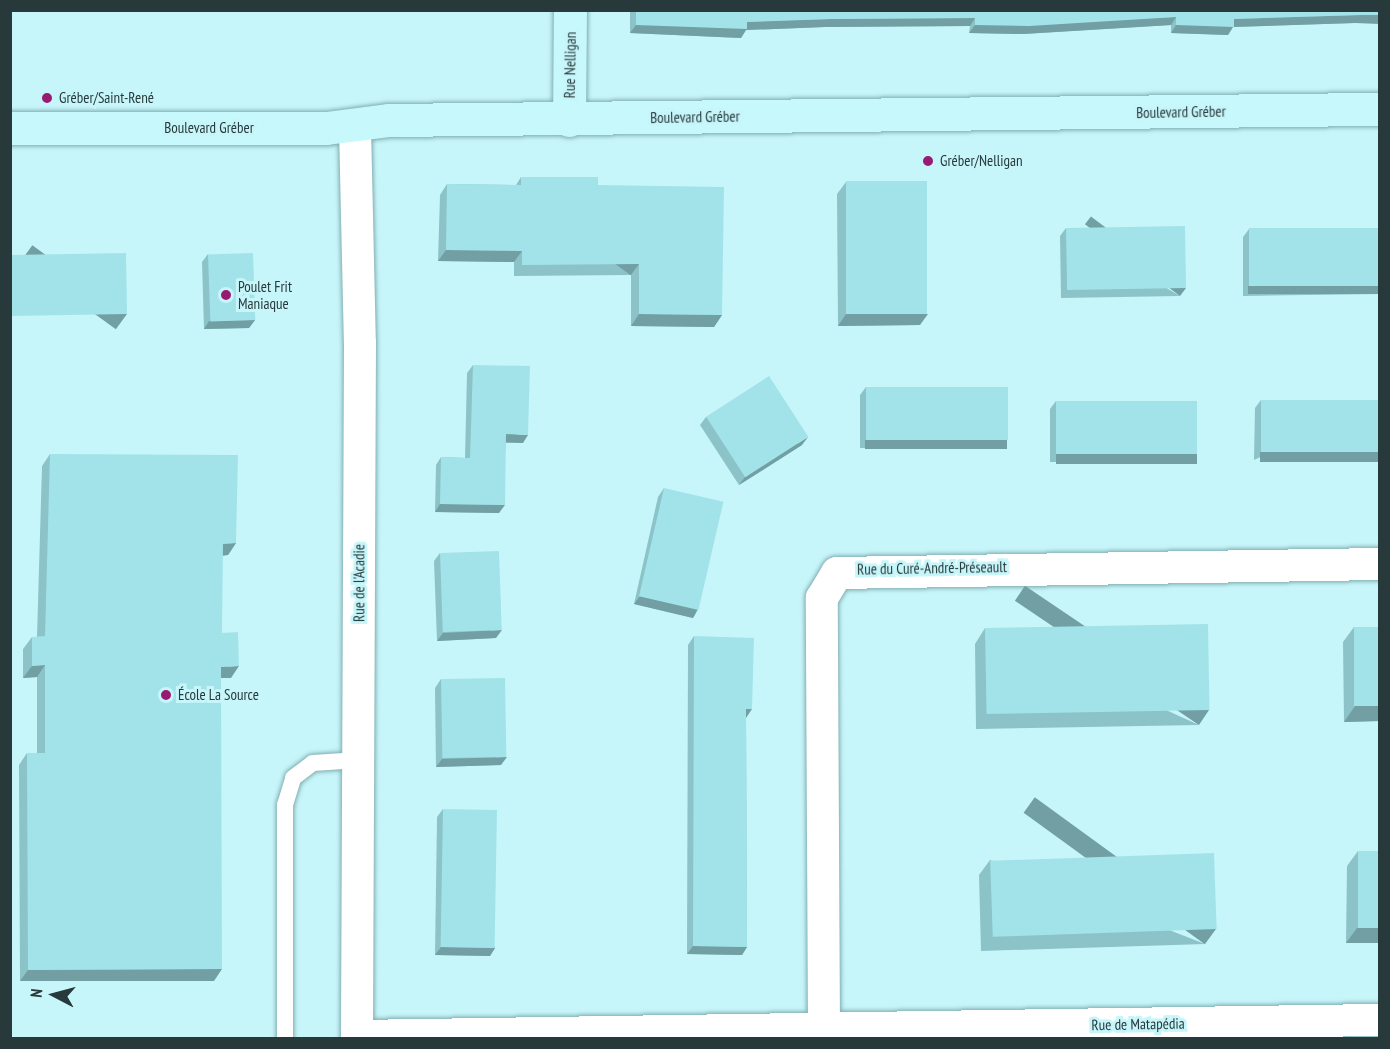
<!DOCTYPE html>
<meta charset="utf-8">
<style>
body{margin:0}
#map{position:relative;width:1390px;height:1049px;overflow:hidden;background:#c7f6fa;font-family:"PT Sans Narrow",sans-serif}
div>[style]{position:absolute}
[style*='--x']{left:calc(var(--x)*1px);top:calc(var(--y)*1px);width:calc(var(--w)*1px);rotate:calc(var(--a)*1deg)}
.roads{filter:drop-shadow(0 0 2px #81aeb2) drop-shadow(0 0 2px #81aeb2)}
.lane>*{height:16px;margin:-8px;padding:0 8px;transform-origin:8px;border-radius:8px;background:#fff}
.street>*{height:32px;margin:-16px;padding:0 16px;transform-origin:16px;border-radius:16px;background:#fff}
.secondary>*{height:33px;margin:-16.5px;padding:0 16.5px;transform-origin:16.5px;border-radius:16.5px;background:#c6f8fc}
.wall>*{inset:0;background:#8bc3c8}
.shaded-wall>*{inset:0;background:#719fa3;transform-origin:0 0}
.building>*{inset:0;background:#a2e3e9;transform-origin:0 0}
.dots>*{width:16px;height:16px;translate:-50% -50%;box-sizing:border-box;border:3px solid #c7f6fa;border-radius:50%}
span{translate:-50% -50%;white-space:nowrap;text-align:center;line-height:1.15;-webkit-text-stroke:6px #c7f6fa;paint-order:stroke}
.street-label{font-size:15px;color:#27393b}
.poi-label{font-size:15px;color:#27393b}
.left{translate:0 -50%;text-align:left}
.frame{position:absolute;inset:0;border:12px solid #27393b;pointer-events:none}
.north{position:absolute;left:24px;top:965px;width:60px;height:60px;-webkit-text-stroke:4px #c7f6fa;paint-order:stroke;rotate:276deg;font-size:16px;font-weight:700;line-height:24px;text-align:center;color:#27393b}
.north::after{content:'';display:block;margin:auto;width:21px;height:27px;background:#27393b;clip-path:polygon(50% 0,100% 100%,50% 72%,0 100%)}
</style>
<div id="map">
<div class="roads">
<div class="lane">
<div style="--x:285;--y:1038;--w:233;--a:-90"></div>
<div style="--x:285;--y:805;--w:28;--a:-73"></div>
<div style="--x:293;--y:778;--w:25;--a:-37"></div>
<div style="--x:313;--y:763;--w:46;--a:-3.7"></div>
</div>
<div class="street">
<div style="--x:355;--y:128;--w:215;--a:88.7"></div>
<div style="--x:360;--y:343;--w:695;--a:90.25"></div>
<div style="--x:824;--y:1029;--w:431;--a:-90.3"></div>
<div style="--x:822;--y:598;--w:29;--a:-59"></div>
<div style="--x:837;--y:573;--w:543;--a:-0.95"></div>
<div style="--x:357;--y:1036;--w:1023;--a:-0.9"></div>
</div>
<div class="secondary">
<div style="--x:569;--y:120;--w:110;--a:-89.5"></div>
<div style="--x:10;--y:128;--w:316;--a:0"></div>
<div style="--x:326;--y:128;--w:64;--a:-7.2"></div>
<div style="--x:389;--y:120;--w:991;--a:-0.64"></div>
</div>
</div>
<div class="wall">
<div style="clip-path:polygon(630px 10px,1380px 10px,1355px 23px,1233px 27px,1228px 35px,1171px 33px,1171px 25px,1023px 34px,969px 33px,970px 26px,825px 27px,746px 30px,741px 38px,630px 33px)"></div>
<div style="clip-path:polygon(521px 177px,598px 185px,722px 315px,714px 327px,631px 326px,631px 275px,514px 276px,514px 262px,438px 261px,440px 195px,447px 184px,516px 185px)"></div>
<div style="clip-path:polygon(846px 182px,920px 325px,838px 326px,837px 194px)"></div>
<div style="clip-path:polygon(1066px 228px,1180px 296px,1061px 298px,1060px 236px)"></div>
<div style="clip-path:polygon(1380px 228px,1380px 294px,1243px 296px,1243px 237px,1249px 229px)"></div>
<div style="clip-path:polygon(208px 254px,255px 320px,249px 328px,204px 329px,202px 262px)"></div>
<div style="clip-path:polygon(473px 365px,523px 443px,506px 443px,499px 513px,435px 512px,436px 465px,441px 457px,465px 458px,467px 373px)"></div>
<div style="clip-path:polygon(866px 387px,1001px 448px,860px 448px,860px 395px)"></div>
<div style="clip-path:polygon(1261px 400px,1380px 400px,1254px 460px,1255px 408px)"></div>
<div style="clip-path:polygon(1056px 401px,1197px 454px,1192px 462px,1050px 462px,1050px 409px)"></div>
<div style="clip-path:polygon(706px 417px,802px 445px,739px 485px,700px 425px)"></div>
<div style="clip-path:polygon(50px 454px,236px 543px,228px 555px,222px 556px,222px 633px,231px 678px,221px 678px,214px 981px,20px 981px,19px 765px,27px 753px,37px 753px,37px 677px,23px 678px,23px 649px,32px 637px,37px 637px,42px 466px)"></div>
<div style="clip-path:polygon(664px 488px,698px 609px,693px 618px,634px 604px,658px 497px)"></div>
<div style="clip-path:polygon(440px 553px,496px 638px,437px 641px,434px 561px)"></div>
<div style="clip-path:polygon(1354px 627px,1380px 627px,1380px 721px,1344px 722px,1343px 642px)"></div>
<div style="clip-path:polygon(985px 628px,1199px 725px,976px 729px,975px 644px)"></div>
<div style="clip-path:polygon(694px 636px,746px 717px,747px 947px,742px 955px,687px 954px,688px 645px)"></div>
<div style="clip-path:polygon(441px 679px,501px 765px,436px 767px,435px 688px)"></div>
<div style="clip-path:polygon(443px 809px,495px 948px,490px 956px,435px 955px,437px 817px)"></div>
<div style="clip-path:polygon(1358px 851px,1380px 851px,1380px 943px,1346px 943px,1347px 866px)"></div>
<div style="clip-path:polygon(990px 860px,1205px 944px,981px 951px,979px 875px)"></div>
</div>
<div class="shaded-wall">
<div style="clip-path:polygon(1361px 15px,1380px 15px,1380px 24px,1355px 23px,1233px 27px,1228px 35px,1171px 33px,1176px 25px,1234px 19px)"></div>
<div style="clip-path:polygon(1176px 17px,1171px 25px,1023px 34px,969px 33px,975px 25px)"></div>
<div style="clip-path:polygon(975px 18px,970px 26px,825px 27px,746px 30px,741px 38px,630px 33px,636px 25px,831px 19px)"></div>
<div style="clip-path:polygon(446px 250px,522px 251px,514px 262px,438px 261px)"></div>
<div style="left:639px;top:264px;width:14px;height:117px;rotate:126deg"></div>
<div style="left:1380px;top:286px;width:8px;height:132px;rotate:90deg"></div>
<div style="left:1186px;top:288px;width:10px;height:119px;rotate:127deg"></div>
<div style="left:127px;top:314px;width:19px;height:117px;rotate:126deg"></div>
<div style="clip-path:polygon(639px 314px,722px 315px,714px 327px,631px 326px)"></div>
<div style="clip-path:polygon(846px 314px,928px 314px,920px 325px,838px 326px)"></div>
<div style="clip-path:polygon(255px 320px,249px 328px,204px 329px,209px 321px)"></div>
<div style="clip-path:polygon(506px 434px,528px 435px,523px 443px,501px 442px)"></div>
<div style="clip-path:polygon(808px 437px,802px 445px,739px 485px,745px 477px)"></div>
<div style="left:865px;top:440px;width:142px;height:9px"></div>
<div style="left:1260px;top:452px;width:120px;height:10px"></div>
<div style="left:1056px;top:454px;width:141px;height:10px"></div>
<div style="clip-path:polygon(440px 504px,505px 505px,499px 513px,435px 512px)"></div>
<div style="clip-path:polygon(236px 543px,228px 555px,214px 556px,223px 544px)"></div>
<div style="clip-path:polygon(640px 596px,698px 609px,693px 618px,634px 604px)"></div>
<div style="clip-path:polygon(502px 630px,496px 638px,437px 641px,443px 633px)"></div>
<div style="clip-path:polygon(45px 665px,37px 677px,23px 678px,32px 666px)"></div>
<div style="clip-path:polygon(239px 666px,231px 678px,213px 678px,221px 667px)"></div>
<div style="clip-path:polygon(1355px 706px,1380px 706px,1380px 721px,1344px 722px)"></div>
<div style="clip-path:polygon(746px 709px,752px 709px,746px 718px)"></div>
<div style="left:1209px;top:710px;width:18px;height:222px;rotate:124deg"></div>
<div style="clip-path:polygon(507px 757px,501px 765px,436px 767px,442px 759px)"></div>
<div style="clip-path:polygon(1357px 928px,1380px 928px,1380px 943px,1346px 943px)"></div>
<div style="left:1216px;top:929px;width:19px;height:224px;rotate:126deg"></div>
<div style="clip-path:polygon(693px 946px,747px 947px,742px 955px,687px 954px)"></div>
<div style="clip-path:polygon(441px 947px,495px 948px,490px 956px,435px 955px)"></div>
<div style="clip-path:polygon(222px 969px,214px 981px,20px 981px,28px 970px)"></div>
</div>
<div class="building">
<div style="clip-path:polygon(636px 10px,1380px 10px,1380px 15px,1361px 15px,1234px 19px,1234px 27px,1176px 25px,1176px 17px,1029px 26px,975px 25px,975px 18px,831px 19px,747px 22px,747px 29px,636px 25px)"></div>
<div style="clip-path:polygon(521px 177px,598px 177px,598px 185px,724px 187px,722px 315px,639px 314px,639px 264px,522px 265px,522px 251px,446px 250px,447px 184px,521px 185px)"></div>
<div style="left:927px;top:181px;width:133px;height:81px;rotate:90deg"></div>
<div style="left:1185px;top:226px;width:62px;height:119px;rotate:89deg"></div>
<div style="left:1380px;top:228px;width:58px;height:131px;rotate:90deg"></div>
<div style="left:126px;top:253px;width:61px;height:116px;rotate:89deg"></div>
<div style="left:253px;top:253px;width:67px;height:45px;rotate:88deg"></div>
<div style="clip-path:polygon(473px 365px,530px 366px,528px 435px,506px 434px,505px 505px,440px 504px,441px 457px,470px 458px)"></div>
<div style="left:769px;top:376px;width:72px;height:75px;rotate:57deg"></div>
<div style="left:866px;top:387px;width:142px;height:53px"></div>
<div style="left:1261px;top:400px;width:119px;height:52px"></div>
<div style="left:1056px;top:401px;width:141px;height:53px"></div>
<div style="clip-path:polygon(50px 454px,238px 455px,236px 543px,223px 544px,222px 633px,238px 632px,239px 666px,221px 667px,222px 969px,28px 970px,27px 753px,45px 753px,45px 665px,32px 666px,32px 637px,45px 636px)"></div>
<div style="left:664px;top:488px;width:61px;height:111px;rotate:13deg"></div>
<div style="left:499px;top:551px;width:79px;height:59px;rotate:88deg"></div>
<div style="left:1208px;top:624px;width:86px;height:223px;rotate:89deg"></div>
<div style="left:1354px;top:627px;width:26px;height:79px"></div>
<div style="clip-path:polygon(694px 636px,754px 638px,752px 709px,746px 709px,747px 947px,693px 946px)"></div>
<div style="left:505px;top:678px;width:79px;height:64px;rotate:89deg"></div>
<div style="left:443px;top:809px;width:54px;height:138px;rotate:1deg"></div>
<div style="left:1358px;top:851px;width:22px;height:77px"></div>
<div style="left:1214px;top:853px;width:76px;height:224px;rotate:88deg"></div>
</div>
<div class="dots">
<div style="left:47px;top:98px;background:#991a71"></div>
<div style="left:928px;top:161px;background:#991a71"></div>
<div style="left:226px;top:295px;background:#991a71"></div>
<div style="left:166px;top:695px;background:#991a71"></div>
</div>
<div class="street-label">
<span style="left:570px;top:65px;rotate:-89deg">Rue Nelligan</span>
<span style="left:1181px;top:112px;rotate:-1deg">Boulevard Gréber</span>
<span style="left:695px;top:117px;rotate:-1deg">Boulevard Gréber</span>
<span style="left:209px;top:128px">Boulevard Gréber</span>
<span style="left:932px;top:568px;rotate:-1deg">Rue du Curé-André-Préseault</span>
<span style="left:359px;top:583px;rotate:-90deg">Rue de l'Acadie</span>
<span style="left:1138px;top:1024px;rotate:-1deg">Rue de Matapédia</span>
</div>
<div class="poi-label">
<span class="left" style="left:59px;top:98px">Gréber/Saint-René</span>
<span class="left" style="left:940px;top:161px">Gréber/Nelligan</span>
<span class="left" style="left:238px;top:295px">Poulet Frit<br>Maniaque</span>
<span class="left" style="left:178px;top:695px">École La Source</span>
</div>
<div class="frame"></div>
<div class="north">N</div>
</div>
